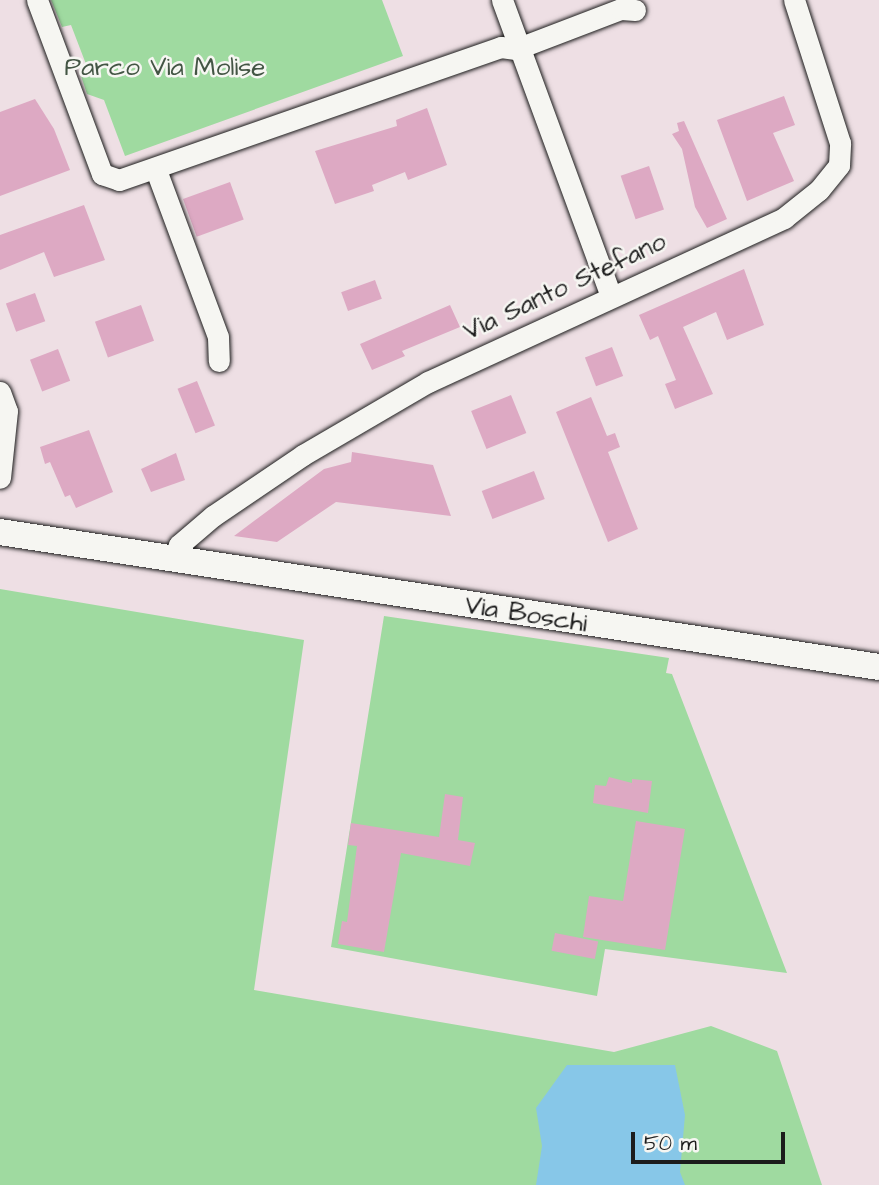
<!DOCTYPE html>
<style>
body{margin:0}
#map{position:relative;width:879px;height:1185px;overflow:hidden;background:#eedfe4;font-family:"Architects Daughter",sans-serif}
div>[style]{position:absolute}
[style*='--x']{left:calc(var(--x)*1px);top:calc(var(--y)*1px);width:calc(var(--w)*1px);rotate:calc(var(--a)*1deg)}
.green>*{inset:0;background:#9fdaa0}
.water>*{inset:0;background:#87c7e8}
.building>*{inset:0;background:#dda9c3;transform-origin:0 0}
.roads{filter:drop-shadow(0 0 2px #1c1c1c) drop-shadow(0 0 2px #1c1c1c)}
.minor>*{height:21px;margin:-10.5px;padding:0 10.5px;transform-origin:10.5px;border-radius:10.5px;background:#f6f6f2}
.major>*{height:26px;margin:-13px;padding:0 13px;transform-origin:13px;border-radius:13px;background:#f6f6f2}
span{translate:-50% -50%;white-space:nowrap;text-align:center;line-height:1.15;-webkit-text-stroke:5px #f6f6f2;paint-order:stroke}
.park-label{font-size:26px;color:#435544}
.street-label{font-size:26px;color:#1c1c1c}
.scale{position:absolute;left:631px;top:1132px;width:154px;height:32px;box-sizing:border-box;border:4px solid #1c1c1c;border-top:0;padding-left:9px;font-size:21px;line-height:24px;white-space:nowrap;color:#1c1c1c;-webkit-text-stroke:5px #f6f6f2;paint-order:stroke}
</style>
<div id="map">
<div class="green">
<div style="clip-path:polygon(51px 0,382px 0,403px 56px,125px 156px,104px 100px,87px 94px,81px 76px,89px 72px,71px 25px,62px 27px)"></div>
<div style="clip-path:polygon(0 589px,304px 640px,254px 990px,614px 1052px,711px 1026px,777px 1051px,822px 1185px,0 1185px)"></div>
<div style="clip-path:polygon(384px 616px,669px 658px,666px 673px,672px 674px,787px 973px,605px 949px,597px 996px,331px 947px)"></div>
</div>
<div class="water">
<div style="clip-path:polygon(567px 1065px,675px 1065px,685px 1115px,680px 1172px,685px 1185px,536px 1185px,542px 1146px,536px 1108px)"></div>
</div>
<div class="building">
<div style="clip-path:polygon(784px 96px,795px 125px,773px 133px,794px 181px,747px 201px,717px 120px)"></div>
<div style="clip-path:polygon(35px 99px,54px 129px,70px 170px,0 196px,0 112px)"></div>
<div style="clip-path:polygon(427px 108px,447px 165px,408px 180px,405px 172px,372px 185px,374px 191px,335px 204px,315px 151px,397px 126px,396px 120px)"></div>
<div style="clip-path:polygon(684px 121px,727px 219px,707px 228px,695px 207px,682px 149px,672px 134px,679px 131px,677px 123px)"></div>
<div style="left:649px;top:166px;width:46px;height:30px;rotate:71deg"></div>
<div style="left:230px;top:182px;width:40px;height:50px;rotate:70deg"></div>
<div style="clip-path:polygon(84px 205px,105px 260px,54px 277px,44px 252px,0 270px,0 235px)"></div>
<div style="clip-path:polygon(744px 269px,764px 325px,727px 340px,716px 312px,683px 327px,713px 394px,675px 409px,665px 384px,676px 380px,658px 336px,650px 340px,639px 315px)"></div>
<div style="left:375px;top:280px;width:20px;height:36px;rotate:70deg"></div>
<div style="left:35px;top:293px;width:30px;height:31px;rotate:70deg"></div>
<div style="left:141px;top:305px;width:38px;height:49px;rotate:70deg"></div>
<div style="clip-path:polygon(450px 305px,460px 327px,402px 351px,405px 356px,372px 370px,360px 344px)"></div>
<div style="left:612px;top:347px;width:31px;height:29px;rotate:69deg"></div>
<div style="left:58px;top:349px;width:34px;height:30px;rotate:69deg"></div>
<div style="left:197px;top:381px;width:48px;height:21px;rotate:68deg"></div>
<div style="left:511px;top:395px;width:41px;height:43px;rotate:68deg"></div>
<div style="clip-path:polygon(591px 397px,607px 436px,615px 433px,620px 447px,608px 452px,638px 529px,608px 542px,556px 412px)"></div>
<div style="clip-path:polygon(89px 430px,113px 492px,76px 508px,70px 495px,65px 497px,50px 462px,45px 464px,40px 447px)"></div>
<div style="clip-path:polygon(352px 452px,433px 465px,451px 516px,336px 502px,277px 542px,234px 536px,324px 469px,351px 462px)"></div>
<div style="clip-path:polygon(176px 453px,185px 480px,151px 492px,141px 469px)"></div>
<div style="left:534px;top:471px;width:30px;height:56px;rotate:69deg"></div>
<div style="clip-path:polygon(609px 777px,632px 783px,632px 779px,652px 781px,648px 813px,593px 803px,595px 785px,606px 786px)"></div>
<div style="clip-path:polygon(445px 794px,463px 797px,458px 840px,475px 843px,470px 866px,401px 853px,384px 952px,338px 944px,342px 921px,347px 922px,357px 846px,348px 845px,351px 823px,439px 837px)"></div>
<div style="clip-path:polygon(636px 821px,685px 829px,665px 950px,583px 937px,589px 896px,623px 901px)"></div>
<div style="left:555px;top:933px;width:44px;height:18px;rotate:11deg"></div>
</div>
<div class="roads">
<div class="minor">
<div style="--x:37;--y:0;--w:186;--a:69.5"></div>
<div style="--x:102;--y:174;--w:18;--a:19"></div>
<div style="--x:119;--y:180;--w:404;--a:-19.2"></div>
<div style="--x:501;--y:47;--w:15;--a:8"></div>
<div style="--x:516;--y:49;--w:112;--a:-20.9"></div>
<div style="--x:621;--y:9;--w:14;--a:4"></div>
<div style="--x:502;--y:0;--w:316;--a:69.8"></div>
<div style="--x:156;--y:170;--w:178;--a:69.6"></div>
<div style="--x:218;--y:337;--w:24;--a:88"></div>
<div style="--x:0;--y:392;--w:20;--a:70"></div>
<div style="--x:7;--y:411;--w:67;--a:96"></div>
<div style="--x:174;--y:558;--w:14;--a:-69"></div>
<div style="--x:179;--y:545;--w:45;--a:-40.5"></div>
<div style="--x:213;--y:516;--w:109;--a:-34.1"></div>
<div style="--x:303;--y:455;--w:145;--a:-30.3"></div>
<div style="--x:428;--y:382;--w:392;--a:-24.7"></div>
<div style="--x:784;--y:218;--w:45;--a:-38.7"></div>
<div style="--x:819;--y:190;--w:32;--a:-51"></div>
<div style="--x:839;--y:165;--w:22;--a:-87"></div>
<div style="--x:840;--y:143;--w:150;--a:-107.8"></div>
</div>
<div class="major">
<div style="--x:0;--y:532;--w:889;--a:8.73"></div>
</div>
</div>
<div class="park-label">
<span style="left:165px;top:68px">Parco Via Molise</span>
</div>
<div class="street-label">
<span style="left:565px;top:287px;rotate:-25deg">Via Santo Stefano</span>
<span style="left:526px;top:615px;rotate:9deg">Via Boschi</span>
</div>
<div class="scale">50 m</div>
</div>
